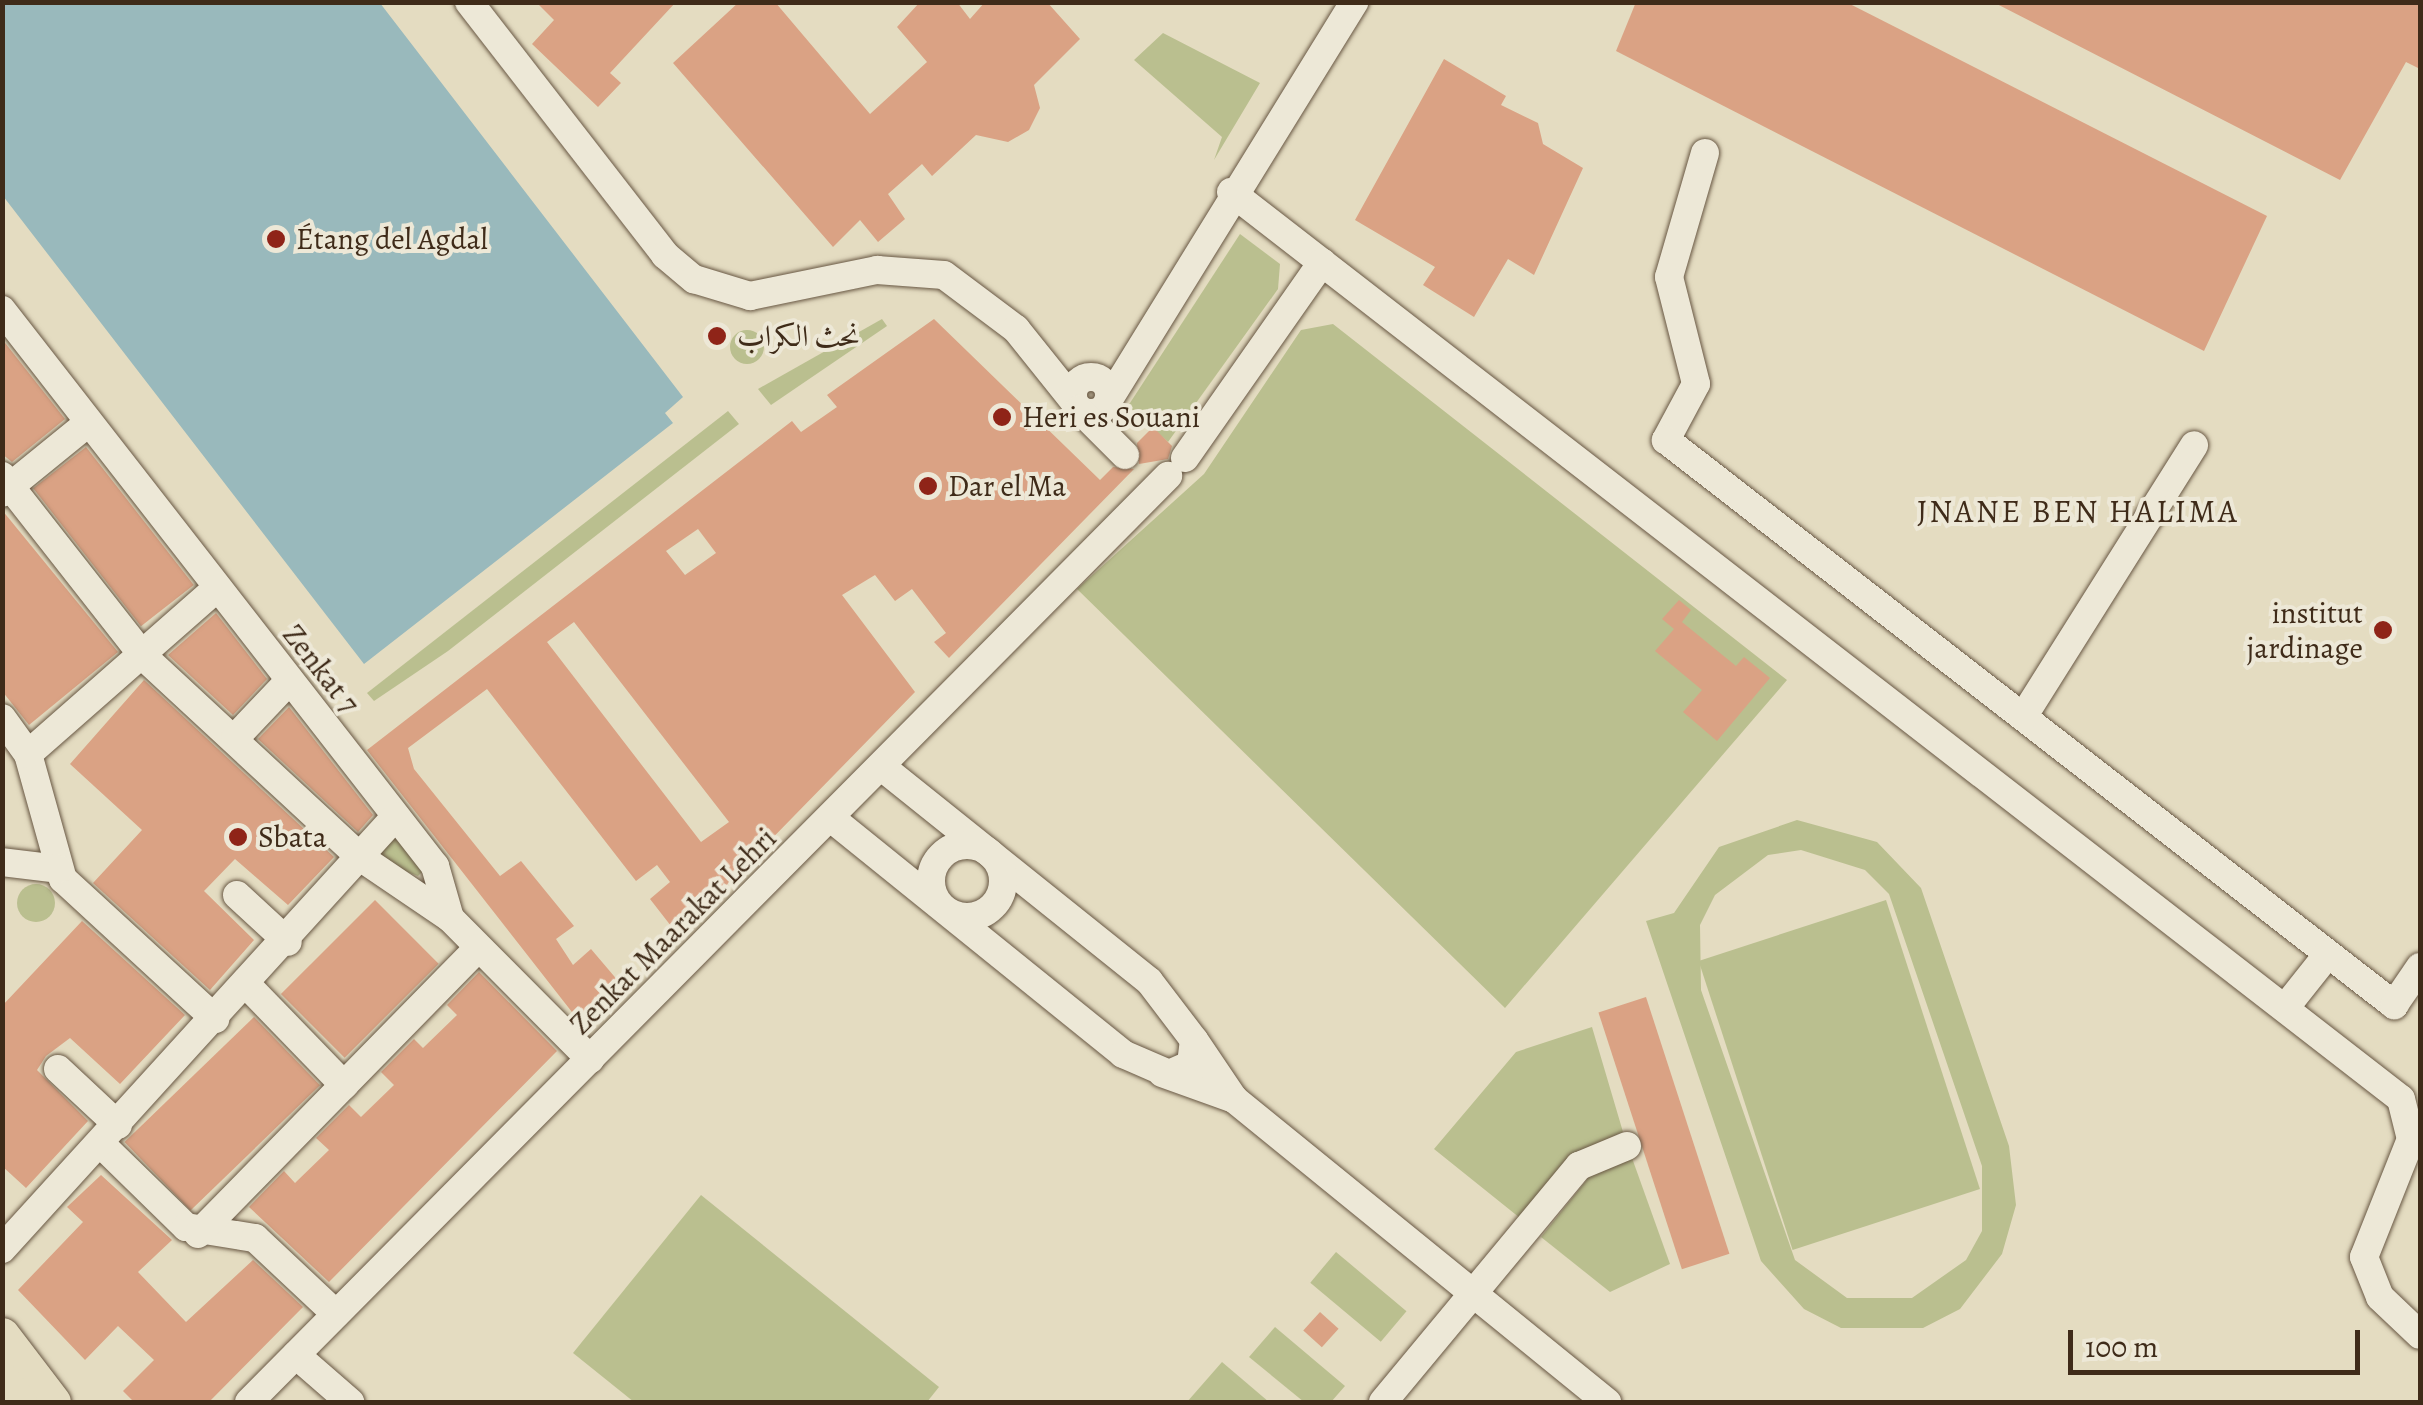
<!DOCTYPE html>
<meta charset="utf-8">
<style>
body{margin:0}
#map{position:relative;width:2423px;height:1405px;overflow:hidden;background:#e4dcc1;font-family:Alegreya,Amiri,serif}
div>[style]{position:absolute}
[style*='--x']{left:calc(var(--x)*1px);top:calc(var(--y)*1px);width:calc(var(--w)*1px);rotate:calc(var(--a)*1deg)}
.green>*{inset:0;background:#babf8f;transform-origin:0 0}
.round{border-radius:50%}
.water>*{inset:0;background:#99b9bc}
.building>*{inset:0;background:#daa284;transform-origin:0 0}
.roads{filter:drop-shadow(0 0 2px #685743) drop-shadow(0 0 2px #685743)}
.minor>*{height:28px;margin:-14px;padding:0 14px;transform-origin:14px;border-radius:14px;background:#ede8d7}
.minor>.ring{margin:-14px;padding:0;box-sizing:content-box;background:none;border:28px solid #ede8d7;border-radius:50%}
.major>*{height:35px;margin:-17.5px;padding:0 17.5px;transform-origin:17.5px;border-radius:17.5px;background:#e4dcc1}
.dots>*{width:28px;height:28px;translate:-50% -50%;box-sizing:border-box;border:5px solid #ede8d7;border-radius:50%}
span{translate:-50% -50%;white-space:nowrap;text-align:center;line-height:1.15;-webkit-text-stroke:8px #ede8d7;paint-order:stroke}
.poi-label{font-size:30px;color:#3f2b19}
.left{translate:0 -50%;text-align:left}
.right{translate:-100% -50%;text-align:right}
.street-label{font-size:30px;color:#3f2b19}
.neighbourhood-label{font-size:32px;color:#3f2b19;letter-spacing:2.5px}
.frame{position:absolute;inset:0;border:5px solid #3f2b19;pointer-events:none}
.scale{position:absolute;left:2068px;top:1330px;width:292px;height:45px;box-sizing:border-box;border:5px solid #3f2b19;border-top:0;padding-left:12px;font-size:30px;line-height:35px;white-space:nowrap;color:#3f2b19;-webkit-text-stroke:8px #ede8d7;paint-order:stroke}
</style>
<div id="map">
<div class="green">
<div style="clip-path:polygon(1163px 33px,1260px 83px,1214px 160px,1222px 137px,1134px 60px)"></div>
<div style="clip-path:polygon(1240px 234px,1280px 264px,1278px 289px,1168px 442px,1128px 406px)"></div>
<div style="clip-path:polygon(882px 319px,887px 326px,771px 405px,758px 389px)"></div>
<div style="clip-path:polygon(1333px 324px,1787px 680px,1505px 1008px,1077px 589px,1204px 474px,1301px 330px)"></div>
<div class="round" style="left:730px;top:330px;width:34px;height:34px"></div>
<div style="clip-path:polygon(728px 411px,739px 424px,448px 651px,374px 701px,367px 693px)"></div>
<div style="clip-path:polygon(evenodd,1797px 820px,1877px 842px,1921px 888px,2009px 1146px,2016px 1205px,2002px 1254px,1960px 1309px,1923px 1328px,1841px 1328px,1804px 1309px,1761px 1261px,1646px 921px,1674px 913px,1719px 847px,1797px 820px,1801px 850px,1865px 870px,1889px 894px,1982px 1166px,1982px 1231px,1966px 1260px,1912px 1298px,1847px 1298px,1795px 1260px,1701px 990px,1700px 925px,1715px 895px,1768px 855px,1801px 850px)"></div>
<div style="clip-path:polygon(392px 832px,424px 870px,418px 876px,380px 862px,377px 841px)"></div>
<div class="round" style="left:17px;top:884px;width:38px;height:38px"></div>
<div style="left:1886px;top:900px;width:304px;height:197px;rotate:72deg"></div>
<div style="clip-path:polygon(1592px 1027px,1623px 1132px,1572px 1156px,1520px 1218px,1434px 1149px,1516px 1052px)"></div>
<div style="clip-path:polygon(1632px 1158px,1670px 1264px,1610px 1292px,1541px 1237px,1589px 1177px)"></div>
<div style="clip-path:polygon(701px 1195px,939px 1387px,927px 1402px,634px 1402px,573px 1353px)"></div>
<div style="left:1336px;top:1252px;width:92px;height:40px;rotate:40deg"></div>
<div style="clip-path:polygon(1275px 1327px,1345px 1386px,1331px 1402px,1304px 1402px,1249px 1357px)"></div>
<div style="clip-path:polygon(1222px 1362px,1269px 1402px,1187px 1402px)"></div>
</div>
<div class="water">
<div style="clip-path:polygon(3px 2px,380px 3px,683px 397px,665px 413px,673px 423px,364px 664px,3px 196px)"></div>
</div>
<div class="building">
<div style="clip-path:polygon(536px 2px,676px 2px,610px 73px,621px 83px,598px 107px,532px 44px,554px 20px)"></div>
<div style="clip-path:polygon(739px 2px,775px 2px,870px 114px,927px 62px,897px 27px,920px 2px,957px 2px,970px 19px,985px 2px,1047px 2px,1080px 39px,1034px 85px,1040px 108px,1029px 130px,1008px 142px,976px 135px,932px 176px,922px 164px,888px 194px,905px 219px,878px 242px,860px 220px,833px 247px,673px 63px)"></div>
<div style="clip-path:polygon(1636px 2px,1846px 2px,2267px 216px,2204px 351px,1616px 51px)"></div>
<div style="clip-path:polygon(1993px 2px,2420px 2px,2420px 69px,2406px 62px,2340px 180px)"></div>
<div style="clip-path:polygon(1444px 59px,1506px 96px,1501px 105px,1538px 123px,1543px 144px,1583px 168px,1534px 275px,1508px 259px,1474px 317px,1423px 285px,1435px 267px,1355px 220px)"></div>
<div style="clip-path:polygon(evenodd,934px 319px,1100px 480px,1113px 467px,1134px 469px,949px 658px,934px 642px,946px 633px,912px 589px,895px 601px,875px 575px,842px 595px,915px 692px,678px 935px,650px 899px,670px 882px,657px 865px,636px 881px,487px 689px,408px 748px,414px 769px,500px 876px,521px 861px,574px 926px,556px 939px,573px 965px,591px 949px,625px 989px,586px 1030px,367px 750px,792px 421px,801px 432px,837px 407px,827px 395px,934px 319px,698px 529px,716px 553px,685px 575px,666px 551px,698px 529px,934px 319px,574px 622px,729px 822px,701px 842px,547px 642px,574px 622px)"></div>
<div style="clip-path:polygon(2px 339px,65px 419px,12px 462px,2px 454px)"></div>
<div style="clip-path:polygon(1153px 427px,1172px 446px,1168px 459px,1139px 464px,1137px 443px)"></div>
<div style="left:86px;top:447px;width:175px;height:67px;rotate:52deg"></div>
<div style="clip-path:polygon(2px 510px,118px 652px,29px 725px,2px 691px)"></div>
<div style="clip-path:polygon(1679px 600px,1691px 610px,1682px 622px,1736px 666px,1744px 657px,1770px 678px,1717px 741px,1683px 712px,1702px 690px,1655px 651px,1674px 629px,1662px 619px)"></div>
<div style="clip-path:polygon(216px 613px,267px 679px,233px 715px,168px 655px)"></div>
<div style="clip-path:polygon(144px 680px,334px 857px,288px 905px,235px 859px,204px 891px,254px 940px,210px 990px,93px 883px,142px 830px,70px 764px)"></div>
<div style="clip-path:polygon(289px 707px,373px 815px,358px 832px,258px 739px)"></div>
<div style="left:375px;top:900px;width:90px;height:133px;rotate:45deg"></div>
<div style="clip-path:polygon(82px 921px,185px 1015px,120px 1084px,70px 1038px,46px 1056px,37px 1070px,88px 1121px,26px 1188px,2px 1166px,2px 1006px)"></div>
<div style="clip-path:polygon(479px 972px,557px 1051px,329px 1282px,249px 1207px,284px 1171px,295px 1183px,329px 1150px,316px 1138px,349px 1105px,361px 1117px,394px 1085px,381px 1072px,414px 1039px,423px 1048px,457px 1015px,447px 1005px)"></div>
<div style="left:1646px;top:997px;width:270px;height:50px;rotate:72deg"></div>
<div style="left:254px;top:1017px;width:95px;height:180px;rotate:46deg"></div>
<div style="clip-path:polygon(101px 1175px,172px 1240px,138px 1272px,186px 1322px,253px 1260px,303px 1307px,209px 1402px,134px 1402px,123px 1391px,154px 1360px,118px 1326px,85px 1360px,18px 1290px,83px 1222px,67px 1207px)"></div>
<div style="left:1320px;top:1312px;width:25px;height:25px;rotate:42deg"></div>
</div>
<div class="roads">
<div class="minor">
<div style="--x:469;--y:2;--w:320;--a:52.2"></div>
<div style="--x:665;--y:255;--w:38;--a:40"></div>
<div style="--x:694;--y:279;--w:59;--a:16.9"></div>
<div style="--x:750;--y:296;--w:130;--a:-11.6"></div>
<div style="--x:877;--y:270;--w:67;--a:4.3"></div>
<div style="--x:944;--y:275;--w:90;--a:36.9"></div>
<div style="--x:1016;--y:329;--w:90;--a:51.3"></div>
<div style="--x:1705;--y:153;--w:129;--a:106.2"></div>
<div style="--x:1669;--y:277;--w:110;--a:75.8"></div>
<div style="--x:1696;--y:384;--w:64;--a:118.2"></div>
<div style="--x:1666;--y:440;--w:922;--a:37.81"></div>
<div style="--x:2394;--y:1005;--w:46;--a:-55.6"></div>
<div style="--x:1231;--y:192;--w:1480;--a:37.78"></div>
<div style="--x:2401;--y:1099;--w:41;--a:76"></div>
<div style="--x:2411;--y:1139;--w:127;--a:111.7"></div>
<div style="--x:2364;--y:1257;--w:43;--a:68.2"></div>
<div style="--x:2380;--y:1297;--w:55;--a:43.5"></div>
<div style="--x:2;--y:310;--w:705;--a:52.09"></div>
<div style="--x:435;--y:866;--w:54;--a:73.9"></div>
<div style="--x:450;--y:918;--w:199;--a:45.2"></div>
<div class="ring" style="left:1073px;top:377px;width:8px;height:8px"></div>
<div style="--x:1108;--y:401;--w:469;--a:-58.3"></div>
<div style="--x:1079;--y:409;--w:65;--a:45"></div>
<div style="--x:1185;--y:458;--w:239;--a:-55"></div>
<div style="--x:2;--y:476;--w:229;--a:51.9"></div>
<div style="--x:143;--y:656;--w:296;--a:42.8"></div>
<div style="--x:360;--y:857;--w:109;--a:34.1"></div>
<div style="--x:2;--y:493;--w:111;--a:-39.1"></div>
<div style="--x:2023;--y:717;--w:321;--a:-57.8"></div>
<div style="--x:2;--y:718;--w:44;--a:54.2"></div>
<div style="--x:28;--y:754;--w:130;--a:74.4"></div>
<div style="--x:63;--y:879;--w:207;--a:42.6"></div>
<div style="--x:235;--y:738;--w:79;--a:-46.5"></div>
<div style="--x:28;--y:754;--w:250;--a:-41.3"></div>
<div style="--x:832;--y:819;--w:374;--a:38.9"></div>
<div style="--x:1123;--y:1054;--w:50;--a:23.5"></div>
<div style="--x:1169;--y:1074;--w:24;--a:-24"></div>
<div style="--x:1191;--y:1064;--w:24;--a:-83"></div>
<div style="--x:1194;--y:1040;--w:74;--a:-127.3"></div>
<div style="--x:1149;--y:981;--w:341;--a:-141.3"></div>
<div class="ring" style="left:931px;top:845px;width:44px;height:44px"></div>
<div style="--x:2;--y:862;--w:57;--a:7"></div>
<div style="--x:237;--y:895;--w:69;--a:42.7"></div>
<div style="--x:248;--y:986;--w:138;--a:45.9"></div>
<div style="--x:2285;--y:1008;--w:69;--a:-51.5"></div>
<div style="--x:58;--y:1069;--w:82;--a:43"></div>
<div style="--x:1162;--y:1073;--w:77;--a:19.9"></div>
<div style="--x:1234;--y:1099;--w:71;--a:-124.1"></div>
<div style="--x:1234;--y:1099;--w:481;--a:39.1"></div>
<div style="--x:101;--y:1144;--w:119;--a:44.3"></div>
<div style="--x:186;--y:1227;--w:70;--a:9.1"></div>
<div style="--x:255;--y:1238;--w:111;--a:43.2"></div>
<div style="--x:198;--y:1234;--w:400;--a:-45.6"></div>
<div style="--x:2;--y:1249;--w:585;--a:-47.7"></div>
<div style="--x:296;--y:1355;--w:72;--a:41"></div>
<div style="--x:249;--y:1402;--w:1305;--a:-45.22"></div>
<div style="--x:1383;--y:1402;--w:307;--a:-50.3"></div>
<div style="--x:1579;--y:1166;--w:52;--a:-22.6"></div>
</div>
<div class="major">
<div style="--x:2;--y:1335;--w:84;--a:52.7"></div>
<div style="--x:2;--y:1380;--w:28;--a:52"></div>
</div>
</div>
<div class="dots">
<div style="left:276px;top:239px;background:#8f2418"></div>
<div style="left:717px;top:336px;background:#8f2418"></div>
<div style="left:1002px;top:417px;background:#8f2418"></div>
<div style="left:928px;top:486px;background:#8f2418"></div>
<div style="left:2383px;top:630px;background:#8f2418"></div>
<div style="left:238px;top:837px;background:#8f2418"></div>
</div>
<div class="poi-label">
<span class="left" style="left:296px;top:239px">Étang del Agdal</span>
<span class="left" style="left:737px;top:336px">نحث الكراب</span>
<span class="left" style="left:1022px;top:417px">Heri es Souani</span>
<span class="left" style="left:948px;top:486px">Dar el Ma</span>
<span class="right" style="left:2363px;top:630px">institut<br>jardinage</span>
<span class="left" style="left:258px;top:837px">Sbata</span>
</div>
<div class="street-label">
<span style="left:321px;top:669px;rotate:52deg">Zenkat 7</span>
<span style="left:673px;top:931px;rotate:-45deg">Zenkat Maarakat Lehri</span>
</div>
<div class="neighbourhood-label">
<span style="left:2078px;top:511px">JNANE BEN HALIMA</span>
</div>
<div class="frame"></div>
<div class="scale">100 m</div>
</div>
